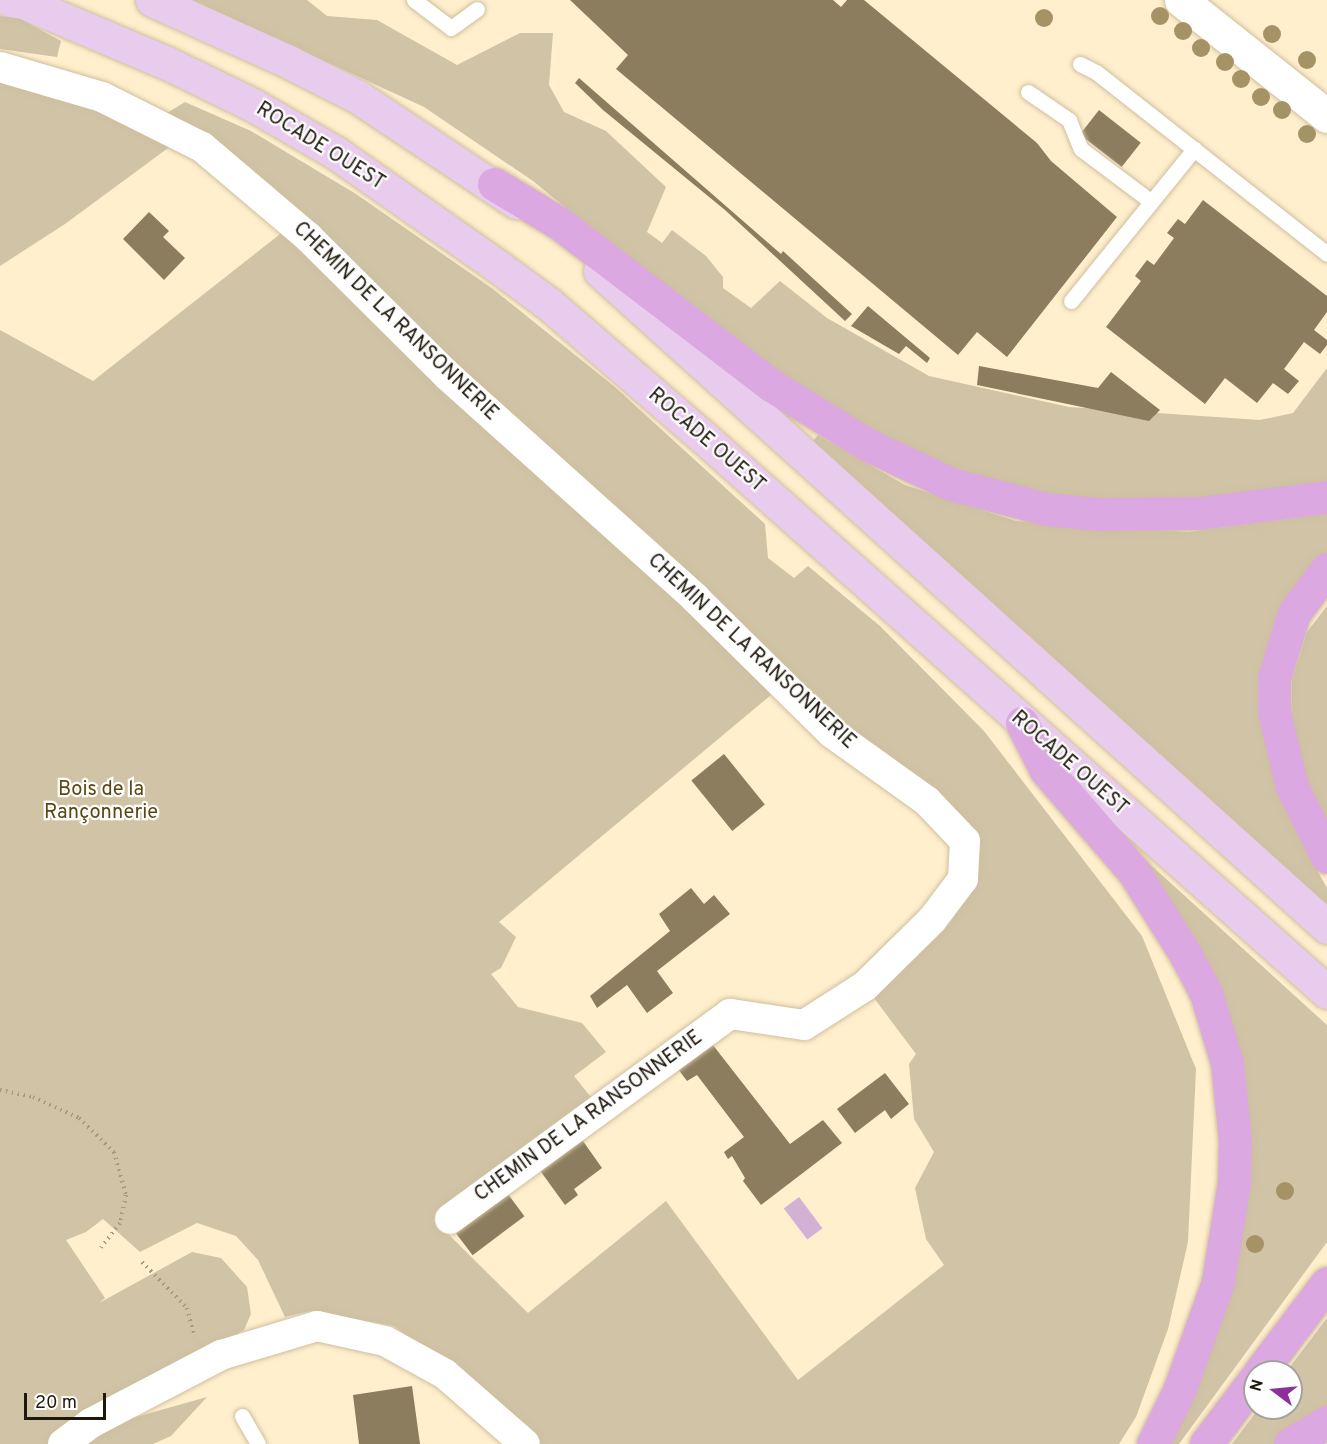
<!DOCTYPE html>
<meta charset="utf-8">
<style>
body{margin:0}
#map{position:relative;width:1327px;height:1444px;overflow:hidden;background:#ffefcd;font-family:Overpass,sans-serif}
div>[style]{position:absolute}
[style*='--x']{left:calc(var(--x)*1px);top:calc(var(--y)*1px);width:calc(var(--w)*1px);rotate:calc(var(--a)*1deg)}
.green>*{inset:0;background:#d0c3a6}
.water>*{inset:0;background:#d2b1d5;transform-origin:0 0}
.building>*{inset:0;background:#8b7d5e;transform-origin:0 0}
.path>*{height:4px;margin-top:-2px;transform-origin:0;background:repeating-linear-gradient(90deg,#a59980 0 1.5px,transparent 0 6px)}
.roads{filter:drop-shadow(0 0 2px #cebf9e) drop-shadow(0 0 2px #cebf9e)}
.lane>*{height:15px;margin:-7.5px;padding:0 7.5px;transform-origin:7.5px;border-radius:7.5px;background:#fff}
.street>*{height:30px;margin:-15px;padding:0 15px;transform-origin:15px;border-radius:15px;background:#fff}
.secondary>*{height:33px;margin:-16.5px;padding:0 16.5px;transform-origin:16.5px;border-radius:16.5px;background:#fff}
.primary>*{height:33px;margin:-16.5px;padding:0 16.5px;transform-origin:16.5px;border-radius:16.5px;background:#e9cbed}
.highway>*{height:33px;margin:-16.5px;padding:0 16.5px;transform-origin:16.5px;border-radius:16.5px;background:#dba8e1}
.trees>*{width:18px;height:18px;margin:-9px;border-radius:50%;background:#a59366}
span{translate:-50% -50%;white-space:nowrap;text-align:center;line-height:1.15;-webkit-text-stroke:4.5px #fefefe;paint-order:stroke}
.street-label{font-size:20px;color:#1f190d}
.park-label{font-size:20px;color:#5c4712}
.north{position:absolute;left:1243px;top:1360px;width:60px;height:60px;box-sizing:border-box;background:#fefefe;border:2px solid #a5a29e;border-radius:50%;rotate:286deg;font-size:16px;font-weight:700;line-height:24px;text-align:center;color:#1f190d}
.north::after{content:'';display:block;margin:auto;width:21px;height:27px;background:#8e3099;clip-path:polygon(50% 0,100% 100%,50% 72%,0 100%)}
.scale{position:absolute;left:24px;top:1393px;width:82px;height:27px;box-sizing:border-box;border:3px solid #1f190d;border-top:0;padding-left:8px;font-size:18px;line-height:21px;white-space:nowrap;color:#1f190d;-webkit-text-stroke:4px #fefefe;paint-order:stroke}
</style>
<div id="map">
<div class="green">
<div style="clip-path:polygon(192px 0,307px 0,327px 16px,377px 20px,457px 65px,520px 33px,553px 33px,549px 85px,564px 112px,606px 131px,666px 187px,647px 232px,662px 243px,672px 230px,706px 256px,723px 277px,723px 288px,751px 308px,780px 281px,827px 318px,929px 376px,1069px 407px,1260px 420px,1293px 413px,1327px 368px,1327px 484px,1219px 500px,1109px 501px,1006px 492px,860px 428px,685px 305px,533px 181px,424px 107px)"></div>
<div style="clip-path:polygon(0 16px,19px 18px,61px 41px,57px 57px,0 49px)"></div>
<div style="clip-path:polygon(evenodd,0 67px,167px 113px,185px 102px,251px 131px,356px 194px,493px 289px,615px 387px,765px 524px,768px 558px,794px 578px,808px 566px,880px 626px,984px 731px,1142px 936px,1196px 1069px,1188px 1242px,1168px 1329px,1136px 1417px,1119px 1444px,534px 1444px,515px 1424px,394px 1326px,311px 1311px,285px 1317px,258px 1260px,236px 1236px,197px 1223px,140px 1252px,103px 1219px,86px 1232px,66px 1240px,105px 1298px,99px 1303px,192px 1252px,221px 1258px,247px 1287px,251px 1314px,244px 1330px,93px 1419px,136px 1417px,207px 1397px,171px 1436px,153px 1444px,0 1444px,0 330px,93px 381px,293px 224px,183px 137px,65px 224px,0 266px,0 67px,783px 685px,965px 841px,932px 920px,865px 986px,916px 1054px,909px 1064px,914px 1119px,934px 1152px,915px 1188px,926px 1239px,944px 1265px,798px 1380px,666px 1201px,528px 1313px,438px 1224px,598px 1106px,574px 1076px,606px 1052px,582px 1023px,518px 1007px,491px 974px,501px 968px,516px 937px,499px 922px,783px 685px)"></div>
<div style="clip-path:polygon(818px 435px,905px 485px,1016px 521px,1188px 532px,1327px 514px,1327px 554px,1275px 624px,1305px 848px,1327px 888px,1327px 914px,813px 441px)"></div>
<div style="clip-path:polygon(1327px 606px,1327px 840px,1291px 741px,1292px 679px,1307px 632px)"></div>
<div style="clip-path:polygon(1110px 828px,1327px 1025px,1327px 1242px,1179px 1444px,1163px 1444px,1177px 1418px,1242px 1098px)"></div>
<div style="clip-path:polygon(1327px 1318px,1327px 1407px,1274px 1444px,1232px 1444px,1259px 1408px,1291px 1408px,1291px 1372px,1286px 1372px)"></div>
</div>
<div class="water">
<div style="left:799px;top:1197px;width:39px;height:19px;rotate:53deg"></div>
</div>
<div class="building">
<div style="clip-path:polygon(570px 0,833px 0,841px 7px,847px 0,864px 0,1037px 143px,1051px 161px,1117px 217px,1007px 357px,977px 332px,958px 355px,616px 69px,628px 55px)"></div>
<div style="clip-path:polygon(579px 78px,781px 254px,783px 251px,852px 314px,845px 321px,725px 210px,603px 110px,575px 83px)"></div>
<div style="left:1099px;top:110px;width:53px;height:31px;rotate:38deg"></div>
<div style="clip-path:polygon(1203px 200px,1327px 296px,1327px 312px,1314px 330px,1327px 340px,1327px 345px,1320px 354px,1304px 342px,1284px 369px,1299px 381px,1288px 394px,1273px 383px,1257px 403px,1225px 378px,1205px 404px,1106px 327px,1141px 281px,1135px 276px,1147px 260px,1154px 265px,1174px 238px,1167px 233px,1178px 219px,1185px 224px)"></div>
<div style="clip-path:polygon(149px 212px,169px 231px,163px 237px,185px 258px,164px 280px,123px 239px)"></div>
<div style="clip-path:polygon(868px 306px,930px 358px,927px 363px,906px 346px,899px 354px,851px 326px)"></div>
<div style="clip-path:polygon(979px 366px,1098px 388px,1111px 372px,1160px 410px,1149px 421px,977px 385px)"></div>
<div style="left:724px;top:754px;width:65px;height:42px;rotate:51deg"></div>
<div style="clip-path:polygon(691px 888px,704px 904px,714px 895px,730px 914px,657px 971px,673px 993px,647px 1013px,627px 985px,597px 1008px,590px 996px,670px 931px,659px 914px)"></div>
<div style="clip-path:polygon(709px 1040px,790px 1144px,823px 1120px,842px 1143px,761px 1205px,743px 1181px,745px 1178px,732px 1156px,728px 1159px,724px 1152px,744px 1137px,697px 1075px,687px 1081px,675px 1065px)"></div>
<div style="clip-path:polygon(885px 1073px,909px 1104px,891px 1119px,885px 1110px,855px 1133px,837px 1109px)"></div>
<div style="clip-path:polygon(578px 1134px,602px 1168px,574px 1189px,578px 1195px,565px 1205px,536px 1165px)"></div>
<div style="left:504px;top:1189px;width:34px;height:65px;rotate:53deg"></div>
<div style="clip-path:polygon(412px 1386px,420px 1444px,359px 1444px,353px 1395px)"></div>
</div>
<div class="path">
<div style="--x:0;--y:1090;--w:34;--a:12"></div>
<div style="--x:33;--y:1097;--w:51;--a:24.5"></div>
<div style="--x:79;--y:1118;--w:49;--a:44.2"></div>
<div style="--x:114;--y:1152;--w:45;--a:74.4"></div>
<div style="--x:126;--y:1195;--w:29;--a:102"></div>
<div style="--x:120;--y:1223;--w:31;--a:128"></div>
<div style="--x:142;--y:1262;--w:64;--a:45.6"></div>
<div style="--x:187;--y:1308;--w:30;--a:75"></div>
</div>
<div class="roads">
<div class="lane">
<div style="--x:414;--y:0;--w:46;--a:37.1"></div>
<div style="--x:451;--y:28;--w:32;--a:-36"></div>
<div style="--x:1080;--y:64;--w:18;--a:27"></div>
<div style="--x:1096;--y:72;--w:294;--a:38.2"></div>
<div style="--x:1028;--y:92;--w:50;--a:34.3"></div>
<div style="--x:1069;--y:120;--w:31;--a:68"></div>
<div style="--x:1081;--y:149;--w:85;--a:36.9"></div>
<div style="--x:1071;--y:301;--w:196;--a:-51"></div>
<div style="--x:242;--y:1416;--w:32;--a:60"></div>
</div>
<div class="street">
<div style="--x:0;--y:67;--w:106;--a:16.4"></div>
<div style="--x:102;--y:97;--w:112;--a:26.6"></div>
<div style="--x:202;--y:147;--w:139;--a:40.3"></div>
<div style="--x:308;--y:237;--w:197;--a:44.8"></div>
<div style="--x:448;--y:376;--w:332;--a:41.9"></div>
<div style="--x:695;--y:598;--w:192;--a:44.6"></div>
<div style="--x:832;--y:733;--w:117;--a:35.6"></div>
<div style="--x:927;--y:801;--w:55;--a:46.5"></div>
<div style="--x:965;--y:841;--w:38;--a:93"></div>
<div style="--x:963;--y:879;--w:51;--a:127.1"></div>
<div style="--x:932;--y:920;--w:94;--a:135.4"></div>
<div style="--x:865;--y:986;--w:72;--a:147.4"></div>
<div style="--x:804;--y:1025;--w:75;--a:-171.5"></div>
<div style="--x:730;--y:1014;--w:347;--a:143.8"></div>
<div style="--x:63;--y:1444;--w:35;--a:-37"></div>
<div style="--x:91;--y:1423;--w:147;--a:-27.6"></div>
<div style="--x:221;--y:1355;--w:100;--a:-16.8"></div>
<div style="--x:317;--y:1326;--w:70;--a:12.4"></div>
<div style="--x:385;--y:1341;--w:68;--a:28.8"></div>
<div style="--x:445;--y:1374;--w:106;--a:41.2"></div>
</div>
<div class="secondary">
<div style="--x:1181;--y:0;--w:186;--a:38.5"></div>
</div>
<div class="primary">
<div style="--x:10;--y:0;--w:13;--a:9"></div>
<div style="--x:23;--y:2;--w:156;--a:23"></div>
<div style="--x:167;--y:63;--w:96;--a:26"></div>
<div style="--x:253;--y:105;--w:96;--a:30"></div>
<div style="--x:336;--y:153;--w:200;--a:35"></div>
<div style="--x:500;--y:268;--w:61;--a:36.3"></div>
<div style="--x:549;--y:304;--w:201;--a:40.8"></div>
<div style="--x:701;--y:435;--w:838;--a:41.66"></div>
<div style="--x:152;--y:0;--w:150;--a:24.3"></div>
<div style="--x:289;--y:62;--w:77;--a:26.9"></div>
<div style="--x:358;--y:97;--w:190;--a:33.6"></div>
<div style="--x:600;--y:271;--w:979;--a:42.06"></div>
</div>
<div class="highway">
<div style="--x:494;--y:184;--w:76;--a:31"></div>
<div style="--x:559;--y:223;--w:267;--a:37.4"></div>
<div style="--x:771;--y:385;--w:112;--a:31.8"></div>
<div style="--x:866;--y:444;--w:94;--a:25.2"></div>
<div style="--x:951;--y:484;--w:98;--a:14.7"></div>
<div style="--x:1046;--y:509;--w:52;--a:5.5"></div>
<div style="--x:1098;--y:514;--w:102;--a:-0.6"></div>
<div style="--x:1200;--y:513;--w:128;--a:-7.2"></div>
<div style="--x:1327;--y:569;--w:55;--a:126.9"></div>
<div style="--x:1294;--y:613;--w:68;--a:107.1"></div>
<div style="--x:1274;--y:678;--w:34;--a:90"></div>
<div style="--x:1274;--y:712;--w:77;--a:76.5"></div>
<div style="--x:1292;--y:787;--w:78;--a:63.4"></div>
<div style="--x:1022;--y:723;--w:53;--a:62.9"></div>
<div style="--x:1046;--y:770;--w:135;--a:49.2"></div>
<div style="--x:1134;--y:872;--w:98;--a:57.9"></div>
<div style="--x:1186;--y:955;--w:43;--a:62.2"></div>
<div style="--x:1206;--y:993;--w:72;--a:73.1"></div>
<div style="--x:1227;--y:1062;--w:78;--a:84.1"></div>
<div style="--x:1235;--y:1140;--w:43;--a:91.3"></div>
<div style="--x:1234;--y:1183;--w:100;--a:99.2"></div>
<div style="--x:1218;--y:1282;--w:114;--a:109.6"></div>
<div style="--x:1180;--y:1389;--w:61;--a:116.1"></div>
<div style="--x:1260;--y:1372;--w:111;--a:-53"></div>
<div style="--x:1206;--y:1444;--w:81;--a:-53"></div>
<div style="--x:1290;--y:1444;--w:43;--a:-30.7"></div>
</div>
</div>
<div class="trees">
<div style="left:1160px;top:16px"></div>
<div style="left:1044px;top:18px"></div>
<div style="left:1183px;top:31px"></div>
<div style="left:1272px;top:34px"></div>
<div style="left:1201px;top:48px"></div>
<div style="left:1307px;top:60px"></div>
<div style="left:1225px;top:62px"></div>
<div style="left:1241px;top:79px"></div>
<div style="left:1261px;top:97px"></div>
<div style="left:1282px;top:110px"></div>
<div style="left:1307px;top:134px"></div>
<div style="left:1285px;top:1191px"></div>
<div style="left:1255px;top:1244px"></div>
</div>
<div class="street-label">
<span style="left:320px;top:147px;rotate:32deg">ROCADE OUEST</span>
<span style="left:395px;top:322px;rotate:44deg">CHEMIN DE LA RANSONNERIE</span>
<span style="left:706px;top:441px;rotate:41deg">ROCADE OUEST</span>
<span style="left:751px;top:652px;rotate:43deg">CHEMIN DE LA RANSONNERIE</span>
<span style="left:1069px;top:764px;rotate:41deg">ROCADE OUEST</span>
<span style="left:589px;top:1117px;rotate:-36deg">CHEMIN DE LA RANSONNERIE</span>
</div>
<div class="park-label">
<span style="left:101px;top:802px">Bois de la<br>Rançonnerie</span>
</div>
<div class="north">N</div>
<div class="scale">20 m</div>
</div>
